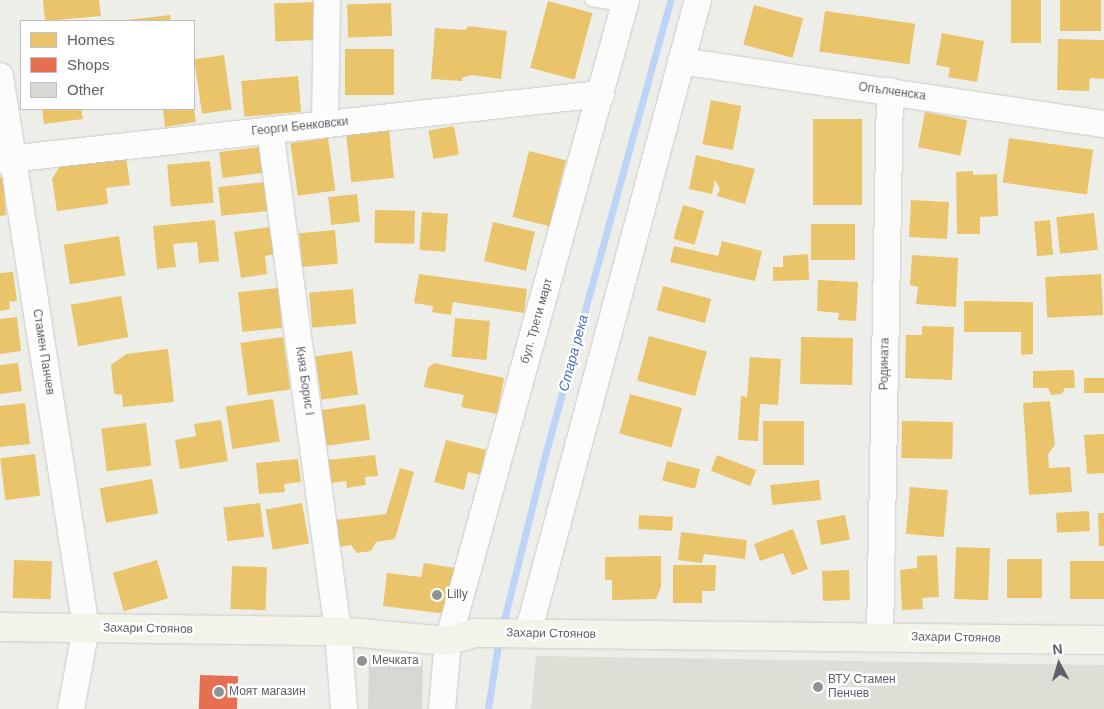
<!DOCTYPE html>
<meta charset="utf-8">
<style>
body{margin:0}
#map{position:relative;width:1104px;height:709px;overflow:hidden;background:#eeeee9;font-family:Helvetica,sans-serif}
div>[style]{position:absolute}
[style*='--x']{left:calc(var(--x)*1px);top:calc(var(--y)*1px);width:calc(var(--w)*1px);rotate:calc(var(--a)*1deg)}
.education>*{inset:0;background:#deded7}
.homes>*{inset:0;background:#e9c46a;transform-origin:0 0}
.shops>*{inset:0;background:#e76f51;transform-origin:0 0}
.stream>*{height:7px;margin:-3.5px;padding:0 3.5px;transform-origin:3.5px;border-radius:3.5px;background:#bed3f8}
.building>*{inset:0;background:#d7d7d4;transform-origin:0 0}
.roads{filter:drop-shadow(0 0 1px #cbcbcb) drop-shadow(0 0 1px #cbcbcb)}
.lane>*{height:12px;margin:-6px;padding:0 6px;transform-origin:6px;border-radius:6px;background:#fcfcfc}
.street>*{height:26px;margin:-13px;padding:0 13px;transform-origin:13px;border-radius:13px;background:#fcfcfc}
.primary>*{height:28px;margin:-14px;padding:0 14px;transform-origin:14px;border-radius:14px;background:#f3f4e9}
.dots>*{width:14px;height:14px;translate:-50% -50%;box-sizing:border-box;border:2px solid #fff;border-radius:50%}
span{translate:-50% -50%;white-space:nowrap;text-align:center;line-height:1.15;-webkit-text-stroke:5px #fff;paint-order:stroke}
.street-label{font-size:12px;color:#5e6067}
.poi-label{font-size:12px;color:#5e6067}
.left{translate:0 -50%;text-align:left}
.water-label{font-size:14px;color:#4a6cc3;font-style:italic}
.legend{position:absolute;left:20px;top:20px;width:175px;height:90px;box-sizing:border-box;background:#fff;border:1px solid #bfbfc2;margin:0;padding:6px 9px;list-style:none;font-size:15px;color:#5e6067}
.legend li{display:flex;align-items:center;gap:10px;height:25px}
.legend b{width:25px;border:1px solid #bfbfc2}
.north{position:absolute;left:1034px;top:639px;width:50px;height:50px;-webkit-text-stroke:4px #fff;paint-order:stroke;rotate:354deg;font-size:14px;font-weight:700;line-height:20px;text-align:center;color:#5e6067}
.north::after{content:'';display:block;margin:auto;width:18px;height:22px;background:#5e6067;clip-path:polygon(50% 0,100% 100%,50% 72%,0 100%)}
</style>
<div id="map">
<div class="education">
<div style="clip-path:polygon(536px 656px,1104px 665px,1104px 709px,531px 709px)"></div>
</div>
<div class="homes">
<div style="clip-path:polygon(43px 0,99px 0,101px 16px,45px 21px)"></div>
<div style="left:1011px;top:0;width:30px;height:43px"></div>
<div style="left:1060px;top:0;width:41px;height:31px"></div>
<div style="left:548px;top:1px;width:46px;height:69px;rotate:15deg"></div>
<div style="left:316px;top:2px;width:38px;height:42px;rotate:88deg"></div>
<div style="left:391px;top:3px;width:33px;height:44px;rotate:88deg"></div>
<div style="left:754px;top:5px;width:51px;height:41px;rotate:15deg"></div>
<div style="left:825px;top:11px;width:91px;height:41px;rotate:8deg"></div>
<div style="clip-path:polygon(170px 15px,171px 21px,127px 21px,127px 20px)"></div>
<div style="clip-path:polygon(469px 26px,507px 31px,501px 79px,472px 75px,462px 78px,462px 81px,431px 79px,435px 28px,465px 30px)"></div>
<div style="clip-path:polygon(942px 33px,984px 41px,977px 82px,948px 77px,950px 68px,936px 65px)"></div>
<div style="clip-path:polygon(1058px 39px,1104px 40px,1104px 79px,1090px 78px,1089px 91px,1057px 90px)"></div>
<div style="left:394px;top:49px;width:46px;height:49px;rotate:90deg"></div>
<div style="left:224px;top:55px;width:55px;height:30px;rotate:82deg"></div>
<div style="left:298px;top:76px;width:36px;height:57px;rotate:85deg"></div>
<div style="left:711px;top:100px;width:31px;height:45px;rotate:11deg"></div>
<div style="clip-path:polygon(42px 109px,81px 109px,83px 119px,44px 124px)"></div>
<div style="clip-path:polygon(163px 109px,194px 109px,196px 122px,165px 127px)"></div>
<div style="left:925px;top:112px;width:43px;height:36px;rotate:11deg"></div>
<div style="left:813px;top:119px;width:49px;height:86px"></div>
<div style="left:454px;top:126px;width:29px;height:26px;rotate:80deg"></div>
<div style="left:389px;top:130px;width:48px;height:43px;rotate:84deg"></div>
<div style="left:328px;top:138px;width:53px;height:38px;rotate:82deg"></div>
<div style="left:1009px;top:138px;width:85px;height:45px;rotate:8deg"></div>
<div style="left:261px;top:147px;width:26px;height:42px;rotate:83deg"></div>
<div style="left:529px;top:151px;width:38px;height:68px;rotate:14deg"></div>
<div style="clip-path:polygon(696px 155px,755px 169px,745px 204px,717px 196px,720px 189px,715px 180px,712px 194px,689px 189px)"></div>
<div style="clip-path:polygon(126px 157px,130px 185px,106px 188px,108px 204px,57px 211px,52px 179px,60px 166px)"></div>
<div style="left:210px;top:161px;width:42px;height:43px;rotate:85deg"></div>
<div style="clip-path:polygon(973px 171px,973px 175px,997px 174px,998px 216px,980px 217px,980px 234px,957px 234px,956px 172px)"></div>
<div style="clip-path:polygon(0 177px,3px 177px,6px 215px,0 216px)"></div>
<div style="left:266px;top:182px;width:29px;height:48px;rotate:84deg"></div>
<div style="left:357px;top:194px;width:28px;height:29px;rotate:84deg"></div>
<div style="left:911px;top:200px;width:38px;height:37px;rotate:3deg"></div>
<div style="left:683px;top:205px;width:22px;height:35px;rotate:16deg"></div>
<div style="left:375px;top:210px;width:40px;height:33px;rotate:1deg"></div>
<div style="left:422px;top:212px;width:26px;height:38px;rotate:4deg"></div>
<div style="left:1094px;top:213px;width:37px;height:38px;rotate:84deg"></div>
<div style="clip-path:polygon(215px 220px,219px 261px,199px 263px,197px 242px,173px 244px,176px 267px,157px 269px,153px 226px)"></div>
<div style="left:1050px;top:220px;width:35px;height:16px;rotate:85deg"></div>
<div style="left:493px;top:222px;width:43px;height:40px;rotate:13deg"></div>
<div style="left:811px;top:224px;width:44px;height:36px"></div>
<div style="clip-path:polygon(271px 227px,275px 254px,265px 256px,267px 274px,241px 278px,234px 232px)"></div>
<div style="left:335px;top:230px;width:34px;height:36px;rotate:85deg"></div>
<div style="left:119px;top:236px;width:40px;height:56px;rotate:81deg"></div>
<div style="clip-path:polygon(722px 241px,762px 251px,755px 281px,670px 262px,674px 246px,718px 256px)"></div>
<div style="clip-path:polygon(808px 254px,809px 280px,773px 281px,773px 267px,783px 267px,783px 256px)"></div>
<div style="clip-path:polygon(912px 255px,958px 258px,956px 307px,916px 304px,918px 287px,910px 285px)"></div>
<div style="clip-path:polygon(13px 272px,17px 301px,9px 302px,10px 309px,0 311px,0 273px)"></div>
<div style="clip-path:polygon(419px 274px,527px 289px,524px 313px,453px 302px,451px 315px,432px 312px,433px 306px,414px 303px)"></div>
<div style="left:1101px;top:274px;width:41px;height:56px;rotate:87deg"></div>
<div style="clip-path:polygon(818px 280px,858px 282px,856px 321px,838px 320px,839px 313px,817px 311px)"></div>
<div style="left:663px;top:286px;width:50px;height:25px;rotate:15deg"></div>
<div style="left:278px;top:288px;width:40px;height:40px;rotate:84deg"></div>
<div style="left:353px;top:289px;width:35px;height:44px;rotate:85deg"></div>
<div style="left:121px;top:296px;width:42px;height:51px;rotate:80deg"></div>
<div style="clip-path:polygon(964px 301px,1033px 302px,1033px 354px,1021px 355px,1021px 332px,964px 332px)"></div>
<div style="clip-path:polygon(17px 317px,21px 351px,0 354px,0 319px)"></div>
<div style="left:455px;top:318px;width:35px;height:39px;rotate:5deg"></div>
<div style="clip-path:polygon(922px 326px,954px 327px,952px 380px,905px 378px,906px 335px,922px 335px)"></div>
<div style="left:649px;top:336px;width:60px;height:46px;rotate:15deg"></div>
<div style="left:283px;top:337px;width:53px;height:43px;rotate:82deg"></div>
<div style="left:801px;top:337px;width:52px;height:47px;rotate:1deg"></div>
<div style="clip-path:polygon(168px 349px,174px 402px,123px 407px,122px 395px,114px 394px,111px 365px,126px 354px)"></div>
<div style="left:352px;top:351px;width:44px;height:37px;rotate:82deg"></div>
<div style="clip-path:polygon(750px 357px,781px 359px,778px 405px,760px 404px,758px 441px,738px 440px,741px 396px,747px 397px)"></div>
<div style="clip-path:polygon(18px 363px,22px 391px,0 394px,0 365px)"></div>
<div style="clip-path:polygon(434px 363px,504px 378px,497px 414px,461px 407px,464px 395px,424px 387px,428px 368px)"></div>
<div style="clip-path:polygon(1074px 370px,1075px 388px,1065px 388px,1062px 394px,1051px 395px,1048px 388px,1033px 388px,1033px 371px)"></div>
<div style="left:1104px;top:378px;width:15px;height:20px;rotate:90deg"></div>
<div style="left:630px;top:394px;width:54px;height:41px;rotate:15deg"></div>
<div style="left:273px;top:399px;width:43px;height:48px;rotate:81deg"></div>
<div style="clip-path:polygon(1050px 401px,1055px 445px,1048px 454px,1049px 468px,1070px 467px,1072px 492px,1029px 495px,1023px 403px)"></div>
<div style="clip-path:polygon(25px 403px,30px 444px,0 447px,0 406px)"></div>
<div style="left:365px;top:404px;width:36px;height:44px;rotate:82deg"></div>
<div style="clip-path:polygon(221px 420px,228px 461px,180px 469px,175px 440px,196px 436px,194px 424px)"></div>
<div style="left:763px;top:421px;width:41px;height:44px"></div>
<div style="left:902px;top:421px;width:51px;height:37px;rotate:1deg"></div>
<div style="left:146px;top:423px;width:43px;height:45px;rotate:83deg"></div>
<div style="clip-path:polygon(1104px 434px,1104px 473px,1087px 474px,1084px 435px)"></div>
<div style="clip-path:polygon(446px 440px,486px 450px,480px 475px,468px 472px,464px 490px,434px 482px)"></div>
<div style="left:35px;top:454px;width:42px;height:35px;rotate:83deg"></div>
<div style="clip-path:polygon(375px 455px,378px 476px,365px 477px,366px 485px,347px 488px,346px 481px,331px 483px,328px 460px)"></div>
<div style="left:717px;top:455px;width:42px;height:17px;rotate:21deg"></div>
<div style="clip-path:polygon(298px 459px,301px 482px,284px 484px,285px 492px,259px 494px,256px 463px)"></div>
<div style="left:667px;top:461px;width:34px;height:20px;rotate:14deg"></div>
<div style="clip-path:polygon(400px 468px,414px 472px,395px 539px,376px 542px,371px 551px,357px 553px,351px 545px,339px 547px,336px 520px,386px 514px)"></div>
<div style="left:152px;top:479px;width:35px;height:53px;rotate:80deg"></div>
<div style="left:819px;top:480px;width:20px;height:49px;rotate:84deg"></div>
<div style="left:910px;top:487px;width:38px;height:47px;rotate:5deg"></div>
<div style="left:260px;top:503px;width:34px;height:37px;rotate:83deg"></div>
<div style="left:302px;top:503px;width:41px;height:37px;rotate:80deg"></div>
<div style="left:1089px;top:511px;width:20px;height:33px;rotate:87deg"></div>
<div style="clip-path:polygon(1098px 513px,1104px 513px,1104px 546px,1099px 546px)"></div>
<div style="left:639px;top:515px;width:34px;height:14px;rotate:3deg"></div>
<div style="left:845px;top:515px;width:25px;height:29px;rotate:79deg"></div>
<div style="clip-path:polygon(793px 529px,808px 569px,792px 575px,783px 553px,760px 561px,754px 544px)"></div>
<div style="clip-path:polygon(681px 532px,747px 540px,745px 559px,704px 554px,702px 563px,678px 560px)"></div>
<div style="left:956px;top:547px;width:34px;height:52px;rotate:2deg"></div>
<div style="clip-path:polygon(937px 555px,939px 597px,922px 598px,923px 609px,902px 610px,900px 570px,917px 568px,917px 556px)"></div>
<div style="clip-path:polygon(661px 556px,661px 587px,656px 599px,612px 600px,612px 580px,605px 580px,605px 557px)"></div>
<div style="left:1007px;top:559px;width:35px;height:39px"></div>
<div style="left:14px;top:560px;width:38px;height:38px;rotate:2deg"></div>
<div style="left:157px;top:560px;width:40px;height:46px;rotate:74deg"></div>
<div style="left:1104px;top:561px;width:38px;height:34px;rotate:90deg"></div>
<div style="clip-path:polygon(424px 563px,455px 568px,447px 614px,383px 606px,387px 573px,421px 577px)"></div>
<div style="clip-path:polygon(673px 565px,716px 565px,715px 591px,702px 591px,702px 603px,673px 603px)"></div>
<div style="left:232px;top:566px;width:35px;height:43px;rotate:2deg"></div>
<div style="left:849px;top:570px;width:30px;height:27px;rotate:88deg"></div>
</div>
<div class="shops">
<div style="left:200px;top:675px;width:38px;height:34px;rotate:2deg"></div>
</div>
<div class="stream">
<div style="--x:502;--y:628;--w:186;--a:-76"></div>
<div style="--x:547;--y:448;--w:465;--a:-74.6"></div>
<div style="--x:488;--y:709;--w:72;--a:-81.2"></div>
</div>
<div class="building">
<div style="left:369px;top:659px;width:54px;height:50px;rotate:1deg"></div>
</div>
<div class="roads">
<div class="lane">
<div style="--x:591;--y:0;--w:34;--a:10"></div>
</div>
<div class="street">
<div style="--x:681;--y:61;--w:428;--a:8.5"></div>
<div style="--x:0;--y:76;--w:559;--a:81.14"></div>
<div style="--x:86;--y:628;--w:82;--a:100.5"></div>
<div style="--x:325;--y:124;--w:124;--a:-89.1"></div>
<div style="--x:270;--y:130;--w:506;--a:82.27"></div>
<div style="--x:338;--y:631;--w:78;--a:85.6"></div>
<div style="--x:0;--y:160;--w:605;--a:-6.27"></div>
<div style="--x:528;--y:633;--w:655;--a:-74.97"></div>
<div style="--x:880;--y:637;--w:546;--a:-88.95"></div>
<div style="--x:442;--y:709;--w:68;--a:-85"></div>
<div style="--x:448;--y:641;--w:665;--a:-74.48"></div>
</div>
<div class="primary">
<div style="--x:0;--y:627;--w:338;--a:0.7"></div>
<div style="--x:338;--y:631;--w:110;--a:5.2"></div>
<div style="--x:448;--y:641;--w:28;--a:-17"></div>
<div style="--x:475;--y:633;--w:629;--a:0.64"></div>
</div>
</div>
<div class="dots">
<div style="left:437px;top:595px;background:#909294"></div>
<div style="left:362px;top:661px;background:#909294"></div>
<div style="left:818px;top:687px;background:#909294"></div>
<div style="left:219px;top:692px;background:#909294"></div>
</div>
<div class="street-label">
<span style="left:892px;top:92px;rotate:8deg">Опълченска</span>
<span style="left:300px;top:127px;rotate:-6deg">Георги Бенковски</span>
<span style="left:537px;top:321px;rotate:-74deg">бул. Трети март</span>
<span style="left:43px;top:352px;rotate:81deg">Стамен Панчев</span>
<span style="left:885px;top:364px;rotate:-89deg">Родината</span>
<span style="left:304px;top:381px;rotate:82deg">Княз Борис I</span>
<span style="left:148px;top:629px;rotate:1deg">Захари Стоянов</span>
<span style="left:551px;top:634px;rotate:1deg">Захари Стоянов</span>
<span style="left:956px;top:638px;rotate:1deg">Захари Стоянов</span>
</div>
<div class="poi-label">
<span class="left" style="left:447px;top:595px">Lilly</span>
<span class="left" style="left:372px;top:661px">Мечката</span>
<span class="left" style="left:828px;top:687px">ВТУ Стамен<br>Пенчев</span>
<span class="left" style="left:229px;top:692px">Моят магазин</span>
</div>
<div class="water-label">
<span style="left:573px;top:353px;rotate:-75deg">Стара река</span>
</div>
<ul class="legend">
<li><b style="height:14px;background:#e9c46a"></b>Homes</li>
<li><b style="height:14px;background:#e76f51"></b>Shops</li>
<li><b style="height:14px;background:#d7d7d4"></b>Other</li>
</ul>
<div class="north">N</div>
</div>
